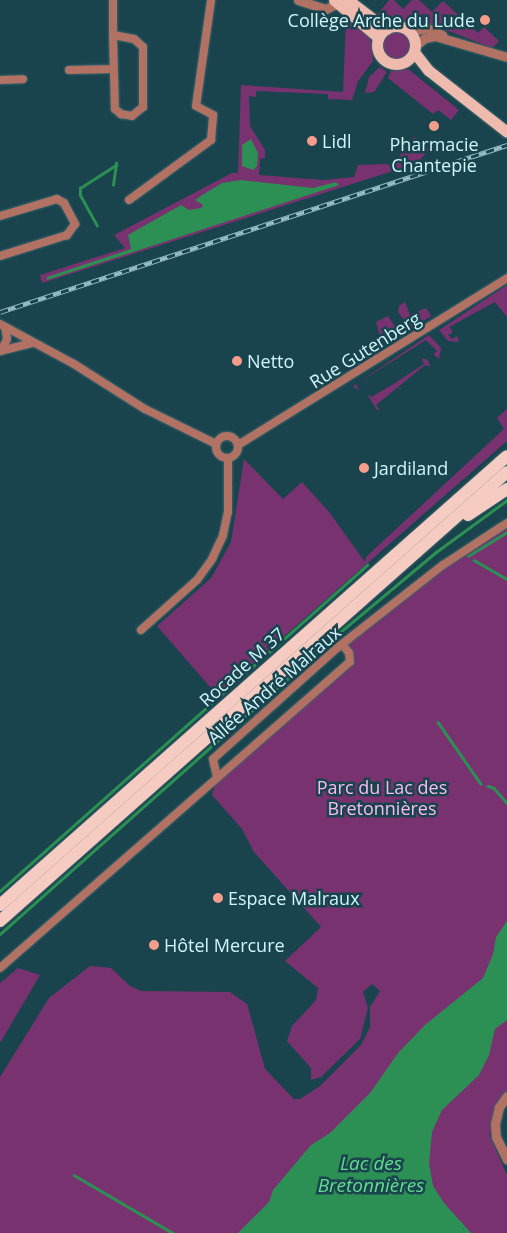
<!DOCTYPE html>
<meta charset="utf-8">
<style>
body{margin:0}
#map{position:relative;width:507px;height:1233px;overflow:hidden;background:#19444d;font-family:"Open Sans",sans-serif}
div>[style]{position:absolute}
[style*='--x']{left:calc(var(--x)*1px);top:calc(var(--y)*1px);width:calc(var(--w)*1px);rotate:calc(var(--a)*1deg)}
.green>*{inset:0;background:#793270}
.round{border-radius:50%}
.water>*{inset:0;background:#2c8f53}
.stream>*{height:2.5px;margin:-1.25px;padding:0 1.25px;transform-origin:1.25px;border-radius:1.25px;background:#2c8f53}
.roads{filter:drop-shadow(0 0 1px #3a646d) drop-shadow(0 0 1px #3a646d)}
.minor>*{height:8px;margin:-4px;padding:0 4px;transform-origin:4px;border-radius:4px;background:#b17163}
.minor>.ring{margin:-4px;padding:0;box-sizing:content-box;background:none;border:8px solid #b17163;border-radius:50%}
.tertiary>*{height:9px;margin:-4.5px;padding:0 4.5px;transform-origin:4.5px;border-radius:4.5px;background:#b17163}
.primary>*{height:11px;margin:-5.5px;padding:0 5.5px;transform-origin:5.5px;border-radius:5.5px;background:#f0bbaf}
.primary>.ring{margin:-5.5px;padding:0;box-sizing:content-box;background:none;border:11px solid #f0bbaf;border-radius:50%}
.trunk>*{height:12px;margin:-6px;padding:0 6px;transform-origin:6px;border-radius:6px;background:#f6ccc2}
.rail>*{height:4.5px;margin-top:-2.25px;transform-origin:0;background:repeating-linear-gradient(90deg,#19444d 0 8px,#96bec6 0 16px);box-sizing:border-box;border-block:1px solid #96bec6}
.dots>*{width:14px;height:14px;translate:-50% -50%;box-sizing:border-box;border:2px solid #19444d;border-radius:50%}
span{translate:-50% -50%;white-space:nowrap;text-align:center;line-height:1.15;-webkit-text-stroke:5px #19444d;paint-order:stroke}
.poi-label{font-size:18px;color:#cff5fd}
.right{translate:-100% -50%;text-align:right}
.left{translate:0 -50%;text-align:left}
.street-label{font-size:18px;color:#cff5fd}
.park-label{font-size:18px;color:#fabcef}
.water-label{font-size:19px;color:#61dd8d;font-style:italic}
</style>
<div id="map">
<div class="green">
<div style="clip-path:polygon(389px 0,394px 0,403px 9px,412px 0,419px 0,432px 12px,443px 1px,478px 33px,484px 27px,499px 41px,492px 48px,431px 24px,382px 19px,377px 15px)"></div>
<div style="clip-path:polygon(346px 20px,366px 32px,371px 41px,373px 61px,358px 81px,352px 100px,328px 99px,328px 94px,256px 91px,256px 97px,249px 96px,250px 126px,265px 150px,265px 158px,260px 159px,259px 175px,323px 180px,354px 177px,358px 165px,387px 164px,391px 167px,414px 137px,429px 149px,418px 163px,42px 283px,40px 275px,125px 248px,114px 235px,232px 173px,238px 173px,241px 85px,343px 92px)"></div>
<div class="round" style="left:382px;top:30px;width:30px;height:30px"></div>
<div style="clip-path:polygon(380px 67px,387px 72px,374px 92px,365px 93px,369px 77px)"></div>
<div style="clip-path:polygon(408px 69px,459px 110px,451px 120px,438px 110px,433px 114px,388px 78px,391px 71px)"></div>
<div style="clip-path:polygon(507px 285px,507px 317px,495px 302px,449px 327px,453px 332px,448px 335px,452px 339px,457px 336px,459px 342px,448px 341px,439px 330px)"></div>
<div style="clip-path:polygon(405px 302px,410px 315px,426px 308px,431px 316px,411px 329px,398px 312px,399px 306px)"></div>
<div style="clip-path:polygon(388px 316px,401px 336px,351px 367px,348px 358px,380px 336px,376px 322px)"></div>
<div style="clip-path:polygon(429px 335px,441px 348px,439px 359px,433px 354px,437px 351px,426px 340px,356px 384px,359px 391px,353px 386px)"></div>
<div style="clip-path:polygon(422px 358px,428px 360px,430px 367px,425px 365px,376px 405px,380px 410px,377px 410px,367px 394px,371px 397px,392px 385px,424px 364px)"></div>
<div style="clip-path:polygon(507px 409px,507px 441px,217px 695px,157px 626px,211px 578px,231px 542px,244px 459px,283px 499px,302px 482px,329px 512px,365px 562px,366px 557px,504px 429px,497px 418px)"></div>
<div style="clip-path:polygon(507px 523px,507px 1091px,495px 1107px,492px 1133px,489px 1134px,507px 1175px,507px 1233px,0 1233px,0 1077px,49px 998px,90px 966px,111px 968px,130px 986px,141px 991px,230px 992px,247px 1004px,265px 1069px,294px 1099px,300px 1099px,320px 1086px,361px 1045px,370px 1027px,370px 1007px,380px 991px,372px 984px,363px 992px,368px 1008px,360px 1039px,321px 1077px,311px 1080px,311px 1068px,287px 1041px,292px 1026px,316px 1000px,318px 988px,285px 961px,321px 927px,254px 852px,242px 829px,212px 795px,217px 777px,349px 662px,342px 644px,443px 565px)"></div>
<div style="clip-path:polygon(18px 968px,40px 975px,0 1043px,0 983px)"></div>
</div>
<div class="water">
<div style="clip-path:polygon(251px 139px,258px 153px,257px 166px,253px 170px,242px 166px,242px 145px)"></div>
<div style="clip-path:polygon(241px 180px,313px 188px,336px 182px,339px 185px,47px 280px,47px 277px,131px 249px,128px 235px,181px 205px,189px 210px,201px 208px,203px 205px,195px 200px,199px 197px,222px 183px)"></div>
<div style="clip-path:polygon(507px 921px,507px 1020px,495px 1029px,489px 1055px,479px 1075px,442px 1110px,432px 1132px,429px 1163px,433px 1186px,444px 1203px,471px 1233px,238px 1233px,269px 1202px,273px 1190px,311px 1145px,330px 1133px,370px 1093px,398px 1053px,425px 1025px,483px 978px,493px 954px,496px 937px)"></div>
</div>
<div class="stream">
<div style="--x:113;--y:185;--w:22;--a:-82"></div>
<div style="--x:97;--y:226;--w:35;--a:-119"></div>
<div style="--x:80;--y:195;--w:7;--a:-90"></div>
<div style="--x:80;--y:188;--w:43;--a:-32.6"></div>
<div style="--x:468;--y:556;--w:46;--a:-31.6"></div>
<div style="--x:474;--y:560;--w:38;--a:30"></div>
<div style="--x:438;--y:722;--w:75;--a:55.3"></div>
<div style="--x:488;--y:786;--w:6;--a:18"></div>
<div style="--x:494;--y:788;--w:20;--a:49"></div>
<div style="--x:0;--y:891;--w:491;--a:-41.6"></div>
<div style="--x:0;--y:934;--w:452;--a:-41.6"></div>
<div style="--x:338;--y:634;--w:128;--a:-39.9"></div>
<div style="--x:436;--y:552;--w:88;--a:-36.2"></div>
<div style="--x:74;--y:1175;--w:115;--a:30.4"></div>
</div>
<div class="roads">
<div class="minor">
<div style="--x:113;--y:0;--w:35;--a:90"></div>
<div style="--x:113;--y:35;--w:74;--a:88.5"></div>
<div style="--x:115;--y:109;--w:8;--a:40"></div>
<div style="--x:121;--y:114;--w:11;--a:10"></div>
<div style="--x:132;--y:116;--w:14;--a:-39"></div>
<div style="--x:143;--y:107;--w:60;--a:-90"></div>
<div style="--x:143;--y:47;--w:12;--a:-138"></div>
<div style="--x:134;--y:39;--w:21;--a:-169"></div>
<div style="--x:69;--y:70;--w:45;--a:-1.3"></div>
<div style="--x:0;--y:80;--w:23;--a:-2"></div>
<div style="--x:129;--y:200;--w:102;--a:-36.2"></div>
<div style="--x:211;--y:140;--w:25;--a:-85"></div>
<div style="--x:213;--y:115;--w:19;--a:-152"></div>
<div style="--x:196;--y:106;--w:107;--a:-81.9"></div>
<div style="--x:0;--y:216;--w:59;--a:-16.6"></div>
<div style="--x:57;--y:199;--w:8;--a:30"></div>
<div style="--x:64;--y:203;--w:24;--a:62"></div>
<div style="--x:75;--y:224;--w:14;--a:126"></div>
<div style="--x:67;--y:235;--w:70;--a:162.6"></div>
<div style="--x:0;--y:324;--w:84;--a:28.4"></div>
<div style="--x:74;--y:364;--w:84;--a:32.4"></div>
<div style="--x:145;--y:409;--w:79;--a:26.2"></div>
<div style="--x:0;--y:351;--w:34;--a:-14"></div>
<div style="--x:1;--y:351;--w:13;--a:-63"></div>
<div style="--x:7;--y:339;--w:12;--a:-99"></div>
<div class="ring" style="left:216px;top:436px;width:14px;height:14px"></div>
<div style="--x:238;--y:445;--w:317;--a:-31.8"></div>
<div style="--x:141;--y:630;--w:75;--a:-41.8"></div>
<div style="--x:197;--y:580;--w:26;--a:-54"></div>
<div style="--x:212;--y:559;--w:26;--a:-65"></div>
<div style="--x:223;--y:535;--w:24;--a:-78"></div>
<div style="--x:228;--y:512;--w:53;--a:-90"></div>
<div style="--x:217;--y:777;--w:18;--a:-103"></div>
<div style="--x:213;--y:759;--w:166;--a:-41.8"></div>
<div style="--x:337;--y:648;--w:135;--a:-38.1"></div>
<div style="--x:443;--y:565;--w:77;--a:-33.3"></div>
<div style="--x:0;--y:968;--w:465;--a:-41.2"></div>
<div style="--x:350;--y:662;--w:9;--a:-96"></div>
<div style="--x:349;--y:653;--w:11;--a:-128"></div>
</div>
<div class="tertiary">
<div style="--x:298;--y:0;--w:29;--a:18"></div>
<div style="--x:326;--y:9;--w:13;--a:-27"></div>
<div style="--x:409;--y:31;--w:18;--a:-9"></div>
<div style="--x:427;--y:28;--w:17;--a:25"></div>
<div style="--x:415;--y:46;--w:13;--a:-39"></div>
<div style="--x:425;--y:38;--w:10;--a:-11"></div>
<div style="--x:435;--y:36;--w:75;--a:16.3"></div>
<div style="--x:507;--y:1096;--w:14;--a:126"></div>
<div style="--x:499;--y:1107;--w:17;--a:103"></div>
<div style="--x:495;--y:1124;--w:13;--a:86"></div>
<div style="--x:496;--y:1137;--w:25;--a:64"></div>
</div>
<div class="primary">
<div style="--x:334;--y:0;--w:57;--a:40.1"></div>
<div style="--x:348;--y:0;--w:48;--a:37.3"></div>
<div class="ring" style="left:377px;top:26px;width:27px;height:27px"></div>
<div style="--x:414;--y:52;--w:23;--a:52"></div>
<div style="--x:428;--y:70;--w:100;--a:38.1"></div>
</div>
<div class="trunk">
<div style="--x:468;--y:515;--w:47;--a:-33.7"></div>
<div style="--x:0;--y:905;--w:677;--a:-41.53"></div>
<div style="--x:0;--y:921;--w:677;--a:-41.53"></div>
</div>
</div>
<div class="rail">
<div style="--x:0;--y:312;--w:534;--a:-18.23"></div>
</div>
<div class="dots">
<div style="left:485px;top:20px;background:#f49d8b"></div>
<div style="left:434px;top:126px;background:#f49d8b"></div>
<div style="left:312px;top:141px;background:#f49d8b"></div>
<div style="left:237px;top:361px;background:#f49d8b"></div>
<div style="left:364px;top:468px;background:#f49d8b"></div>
<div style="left:218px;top:898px;background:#f49d8b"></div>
<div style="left:154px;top:945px;background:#f49d8b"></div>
</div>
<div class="poi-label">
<span class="right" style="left:475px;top:20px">Collège Arche du Lude</span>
<span class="left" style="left:322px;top:141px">Lidl</span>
<span style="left:434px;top:155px">Pharmacie<br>Chantepie</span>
<span class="left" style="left:247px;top:361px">Netto</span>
<span class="left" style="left:374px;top:468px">Jardiland</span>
<span class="left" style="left:228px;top:898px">Espace Malraux</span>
<span class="left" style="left:164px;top:945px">Hôtel Mercure</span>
</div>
<div class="street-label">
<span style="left:365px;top:350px;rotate:-32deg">Rue Gutenberg</span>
<span style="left:242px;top:667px;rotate:-42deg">Rocade M 37</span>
<span style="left:274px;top:685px;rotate:-41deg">Allée André Malraux</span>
</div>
<div class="park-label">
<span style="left:382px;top:798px">Parc du Lac des<br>Bretonnières</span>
</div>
<div class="water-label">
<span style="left:371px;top:1175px">Lac des<br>Bretonnières</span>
</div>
</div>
